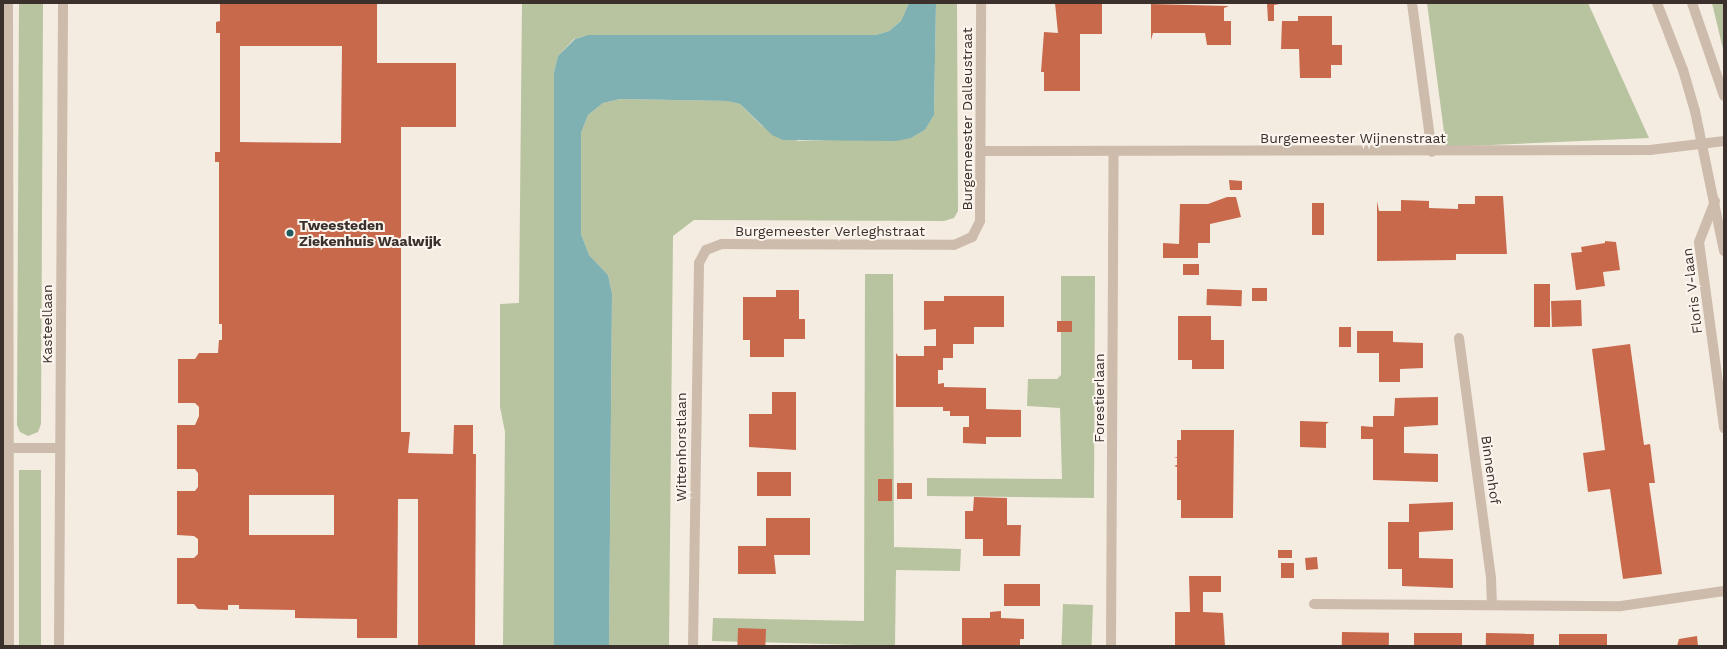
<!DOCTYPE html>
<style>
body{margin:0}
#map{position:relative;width:1727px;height:649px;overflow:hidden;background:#f4ebe1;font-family:"Work Sans",sans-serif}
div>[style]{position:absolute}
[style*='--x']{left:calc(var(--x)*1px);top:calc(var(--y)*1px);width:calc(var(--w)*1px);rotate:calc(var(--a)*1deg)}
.green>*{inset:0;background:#b8c4a0;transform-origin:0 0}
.water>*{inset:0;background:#7fb0b2}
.building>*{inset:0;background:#c8694b;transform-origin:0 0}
.minor>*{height:10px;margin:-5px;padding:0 5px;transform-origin:5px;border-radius:5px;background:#cdbbac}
.dots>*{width:11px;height:11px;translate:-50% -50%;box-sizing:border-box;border:2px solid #fbf5ee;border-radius:50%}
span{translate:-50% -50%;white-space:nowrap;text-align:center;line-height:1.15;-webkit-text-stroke:4px #fbf5ee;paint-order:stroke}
.street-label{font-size:14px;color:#3b302b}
.poi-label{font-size:14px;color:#3b302b;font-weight:700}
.left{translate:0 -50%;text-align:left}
.frame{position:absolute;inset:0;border:4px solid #3b302b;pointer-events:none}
</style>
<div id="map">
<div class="green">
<div style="clip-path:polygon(19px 3px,43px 3px,41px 424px,38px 432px,28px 436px,20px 432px,17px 425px)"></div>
<div style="clip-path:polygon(522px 3px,909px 3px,901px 21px,889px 31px,876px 35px,588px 35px,574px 39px,558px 56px,554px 72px,554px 646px,503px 646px,505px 432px,500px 407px,500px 304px,519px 303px)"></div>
<div style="clip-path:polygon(936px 3px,957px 3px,958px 211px,954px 218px,944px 221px,694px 220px,673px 236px,669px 646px,609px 646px,612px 293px,608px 275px,589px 255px,581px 234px,581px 133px,588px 115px,603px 103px,620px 99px,729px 101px,740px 104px,762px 126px,798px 141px,911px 138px,925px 130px,934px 115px)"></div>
<div style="clip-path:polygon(1427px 3px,1588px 3px,1649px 138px,1446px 147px)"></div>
<div style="clip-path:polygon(1712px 3px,1724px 3px,1724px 52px,1723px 49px)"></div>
<div style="clip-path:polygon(865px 274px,893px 274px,894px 547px,961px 549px,960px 571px,896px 570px,895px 646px,712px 641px,713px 618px,864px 621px)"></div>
<div style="clip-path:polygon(1061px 276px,1095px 276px,1094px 498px,927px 496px,927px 478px,1062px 479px,1060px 408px,1027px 406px,1028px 379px,1057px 379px,1061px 375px)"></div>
<div style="left:19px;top:470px;width:22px;height:176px"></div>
<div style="left:1063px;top:604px;width:30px;height:42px;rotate:2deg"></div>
</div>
<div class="water">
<div style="clip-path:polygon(909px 3px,936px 3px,934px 115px,925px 130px,911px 138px,896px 141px,783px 140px,772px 135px,740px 104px,728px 101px,620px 99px,603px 103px,588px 115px,581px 133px,581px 234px,589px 255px,608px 275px,612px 293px,609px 646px,554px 646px,554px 72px,558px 56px,575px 39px,588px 35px,876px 35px,889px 31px,901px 21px)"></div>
</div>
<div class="building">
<div style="clip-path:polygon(evenodd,220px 3px,377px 3px,377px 63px,456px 63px,456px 127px,401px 127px,401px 432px,410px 432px,408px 453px,453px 454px,454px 425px,473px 425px,473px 454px,476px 454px,475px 646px,418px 646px,418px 499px,398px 499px,397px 638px,357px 638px,357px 619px,295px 618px,295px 610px,239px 609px,239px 605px,228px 605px,228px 610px,198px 609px,194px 604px,177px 604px,177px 558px,194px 558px,198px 554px,198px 539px,194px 536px,177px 535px,177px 491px,195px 491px,198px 487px,198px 473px,195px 469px,177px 469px,177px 425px,195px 425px,199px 416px,199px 407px,195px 403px,178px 403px,178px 359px,195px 359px,199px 353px,218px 353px,219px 340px,222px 340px,222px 324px,219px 324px,219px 162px,215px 162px,215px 152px,220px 152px,220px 33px,216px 33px,216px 22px,220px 21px,220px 3px,240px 46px,342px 46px,341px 143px,240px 142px,240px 46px,220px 3px,249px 495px,334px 495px,334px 535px,249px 535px,249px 495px)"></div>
<div style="clip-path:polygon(1055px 3px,1102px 3px,1102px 34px,1080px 34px,1080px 91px,1044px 91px,1044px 72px,1041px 72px,1044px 32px,1058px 33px)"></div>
<div style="clip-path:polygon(1267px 3px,1285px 3px,1274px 5px,1274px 21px,1268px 21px)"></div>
<div style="clip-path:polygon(1151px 4px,1229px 6px,1224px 8px,1224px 21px,1231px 21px,1231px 45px,1207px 45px,1205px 33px,1153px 33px,1151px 40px)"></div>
<div style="clip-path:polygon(1298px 16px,1332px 16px,1332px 45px,1342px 45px,1342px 65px,1331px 65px,1331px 78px,1300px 78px,1299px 49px,1281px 49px,1282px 21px,1298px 21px)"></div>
<div style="clip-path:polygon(1229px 180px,1242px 181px,1242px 190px,1230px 190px)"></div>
<div style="clip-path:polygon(1475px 196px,1503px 196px,1507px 254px,1456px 254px,1456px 260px,1377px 261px,1377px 201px,1379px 211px,1401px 211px,1401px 200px,1429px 201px,1429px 208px,1458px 209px,1458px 204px,1475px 204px)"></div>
<div style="clip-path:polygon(1227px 197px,1236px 197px,1241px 217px,1210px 224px,1210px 243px,1198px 243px,1198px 258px,1163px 258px,1163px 243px,1179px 244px,1180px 204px,1208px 204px)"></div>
<div style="left:1312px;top:203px;width:12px;height:32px"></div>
<div style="clip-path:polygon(1605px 241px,1616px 242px,1620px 270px,1603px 272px,1605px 286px,1576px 290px,1571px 253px,1582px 252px,1581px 247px,1605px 243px)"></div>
<div style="left:1183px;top:264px;width:16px;height:11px"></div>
<div style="left:1534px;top:284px;width:16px;height:43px"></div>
<div style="left:1252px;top:288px;width:15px;height:13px"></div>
<div style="left:1207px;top:289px;width:35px;height:16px;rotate:2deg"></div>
<div style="clip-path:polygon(776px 290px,799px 290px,799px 319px,805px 319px,805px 339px,784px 339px,784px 357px,750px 357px,750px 340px,743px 340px,743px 297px,776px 297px)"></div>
<div style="clip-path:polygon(944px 296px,1004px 296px,1004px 327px,974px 327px,974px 344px,953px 344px,953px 358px,943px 358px,943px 370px,938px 370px,938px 384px,944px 383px,944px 387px,986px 388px,986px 409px,1021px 410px,1021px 437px,986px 437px,986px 444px,963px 443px,963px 427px,969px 427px,969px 416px,950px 416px,950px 411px,943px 411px,943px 407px,896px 407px,896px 353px,898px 356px,924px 356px,924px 346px,936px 346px,936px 329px,924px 330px,924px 301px,944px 301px)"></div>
<div style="left:1581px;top:300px;width:26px;height:30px;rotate:88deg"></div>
<div style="clip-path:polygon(1178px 316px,1211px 316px,1211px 340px,1224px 340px,1224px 369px,1192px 369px,1192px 360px,1178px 360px)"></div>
<div style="left:1057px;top:321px;width:15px;height:11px"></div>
<div style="left:1339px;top:327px;width:12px;height:20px"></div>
<div style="clip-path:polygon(1357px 331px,1393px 331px,1393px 342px,1423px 343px,1423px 368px,1400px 369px,1400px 382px,1379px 382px,1379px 353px,1357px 353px)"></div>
<div style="clip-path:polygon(1630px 344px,1644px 445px,1650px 444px,1655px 483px,1649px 483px,1662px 574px,1623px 579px,1610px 489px,1588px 492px,1583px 453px,1605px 450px,1592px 349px)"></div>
<div style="clip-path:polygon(772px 392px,796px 392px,796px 450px,749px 447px,749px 414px,772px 414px)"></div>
<div style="clip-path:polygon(1438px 397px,1438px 425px,1404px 427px,1404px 453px,1438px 454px,1438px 482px,1373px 480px,1373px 439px,1361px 439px,1361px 426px,1373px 427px,1373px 416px,1394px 416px,1395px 398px)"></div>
<div style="clip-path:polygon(1300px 421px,1329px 422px,1326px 424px,1326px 448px,1300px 447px)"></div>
<div style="clip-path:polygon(1181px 430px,1234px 430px,1233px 518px,1181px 518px,1181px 500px,1177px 500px,1177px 467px,1174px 466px,1177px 465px,1177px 458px,1174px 457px,1177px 457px,1177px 440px,1181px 440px)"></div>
<div style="left:757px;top:472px;width:34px;height:24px"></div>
<div style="left:878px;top:479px;width:14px;height:22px"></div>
<div style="left:897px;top:483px;width:15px;height:16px"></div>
<div style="clip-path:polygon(974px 497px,1007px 498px,1007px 525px,1021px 525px,1020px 556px,983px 556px,983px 539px,965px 539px,965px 511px,973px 511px)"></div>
<div style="clip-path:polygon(1453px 502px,1453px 530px,1419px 532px,1419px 558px,1453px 559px,1453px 588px,1402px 586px,1402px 569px,1388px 569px,1388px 522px,1409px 522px,1409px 504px)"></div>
<div style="clip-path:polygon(766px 518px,810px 518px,810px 555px,774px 555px,776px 574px,738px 574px,738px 546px,766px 546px)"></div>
<div style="left:1278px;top:550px;width:14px;height:8px"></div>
<div style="left:1317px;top:557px;width:12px;height:12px;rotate:85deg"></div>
<div style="left:1281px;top:563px;width:13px;height:15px"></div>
<div style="clip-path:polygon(1189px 576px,1221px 576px,1221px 592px,1203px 592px,1203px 612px,1223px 613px,1225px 646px,1175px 646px,1175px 612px,1190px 612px)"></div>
<div style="left:1004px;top:584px;width:36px;height:22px"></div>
<div style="clip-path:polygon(1001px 611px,1001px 618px,1024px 619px,1024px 639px,1020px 639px,1020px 646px,962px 646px,962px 618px,990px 618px,990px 612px)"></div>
<div style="left:738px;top:628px;width:28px;height:18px;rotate:2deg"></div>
<div style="left:1342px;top:632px;width:47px;height:14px;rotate:1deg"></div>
<div style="left:1414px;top:633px;width:48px;height:13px"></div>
<div style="left:1486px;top:633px;width:48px;height:13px;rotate:1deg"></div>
<div style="left:1559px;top:634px;width:48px;height:12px"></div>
<div style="clip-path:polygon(1697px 636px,1698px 646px,1677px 646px,1679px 639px)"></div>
</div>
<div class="minor">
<div style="--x:8;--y:3;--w:643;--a:89.91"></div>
<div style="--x:1412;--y:3;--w:150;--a:82.4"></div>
<div style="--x:1657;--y:3;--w:72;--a:68.8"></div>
<div style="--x:1683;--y:70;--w:43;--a:73.7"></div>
<div style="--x:1695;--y:111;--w:143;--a:78.3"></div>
<div style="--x:1692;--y:3;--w:98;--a:71"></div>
<div style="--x:981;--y:151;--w:669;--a:-0.09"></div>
<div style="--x:1650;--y:150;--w:75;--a:-6.9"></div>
<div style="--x:1715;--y:201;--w:44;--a:111.3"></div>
<div style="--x:1699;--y:242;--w:188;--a:82.3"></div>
<div style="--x:1459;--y:338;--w:242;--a:82.4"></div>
<div style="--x:1491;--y:578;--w:27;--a:88"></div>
<div style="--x:3;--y:448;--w:56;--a:0"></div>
<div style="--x:1314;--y:604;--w:307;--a:0.4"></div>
<div style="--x:1621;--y:606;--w:104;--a:-8.3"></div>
<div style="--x:59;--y:646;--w:643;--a:-89.64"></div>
<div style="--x:693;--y:646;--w:383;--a:-89.1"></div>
<div style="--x:699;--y:263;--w:15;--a:-62"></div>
<div style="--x:706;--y:250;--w:17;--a:-21"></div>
<div style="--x:722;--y:244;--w:232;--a:0.2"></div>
<div style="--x:954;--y:245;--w:20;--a:-24"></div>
<div style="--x:972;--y:237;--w:18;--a:-63"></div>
<div style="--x:980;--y:221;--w:218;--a:-89.7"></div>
<div style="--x:1111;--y:646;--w:495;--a:-89.7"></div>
</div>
<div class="dots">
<div style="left:290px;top:233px;background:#1f5a5e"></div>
</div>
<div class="street-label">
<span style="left:967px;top:119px;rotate:-90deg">Burgemeester Dalleustraat</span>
<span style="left:1353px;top:138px">Burgemeester Wijnenstraat</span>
<span style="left:830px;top:231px">Burgemeester Verleghstraat</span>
<span style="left:1692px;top:291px;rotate:-97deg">Floris V-laan</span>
<span style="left:47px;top:324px;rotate:-90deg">Kasteellaan</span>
<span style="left:1099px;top:398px;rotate:-90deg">Forestierlaan</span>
<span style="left:681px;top:447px;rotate:-90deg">Wittenhorstlaan</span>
<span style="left:1491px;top:470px;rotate:82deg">Binnenhof</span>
</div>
<div class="poi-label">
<span class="left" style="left:299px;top:233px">Tweesteden<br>Ziekenhuis Waalwijk</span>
</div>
<div class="frame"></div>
</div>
